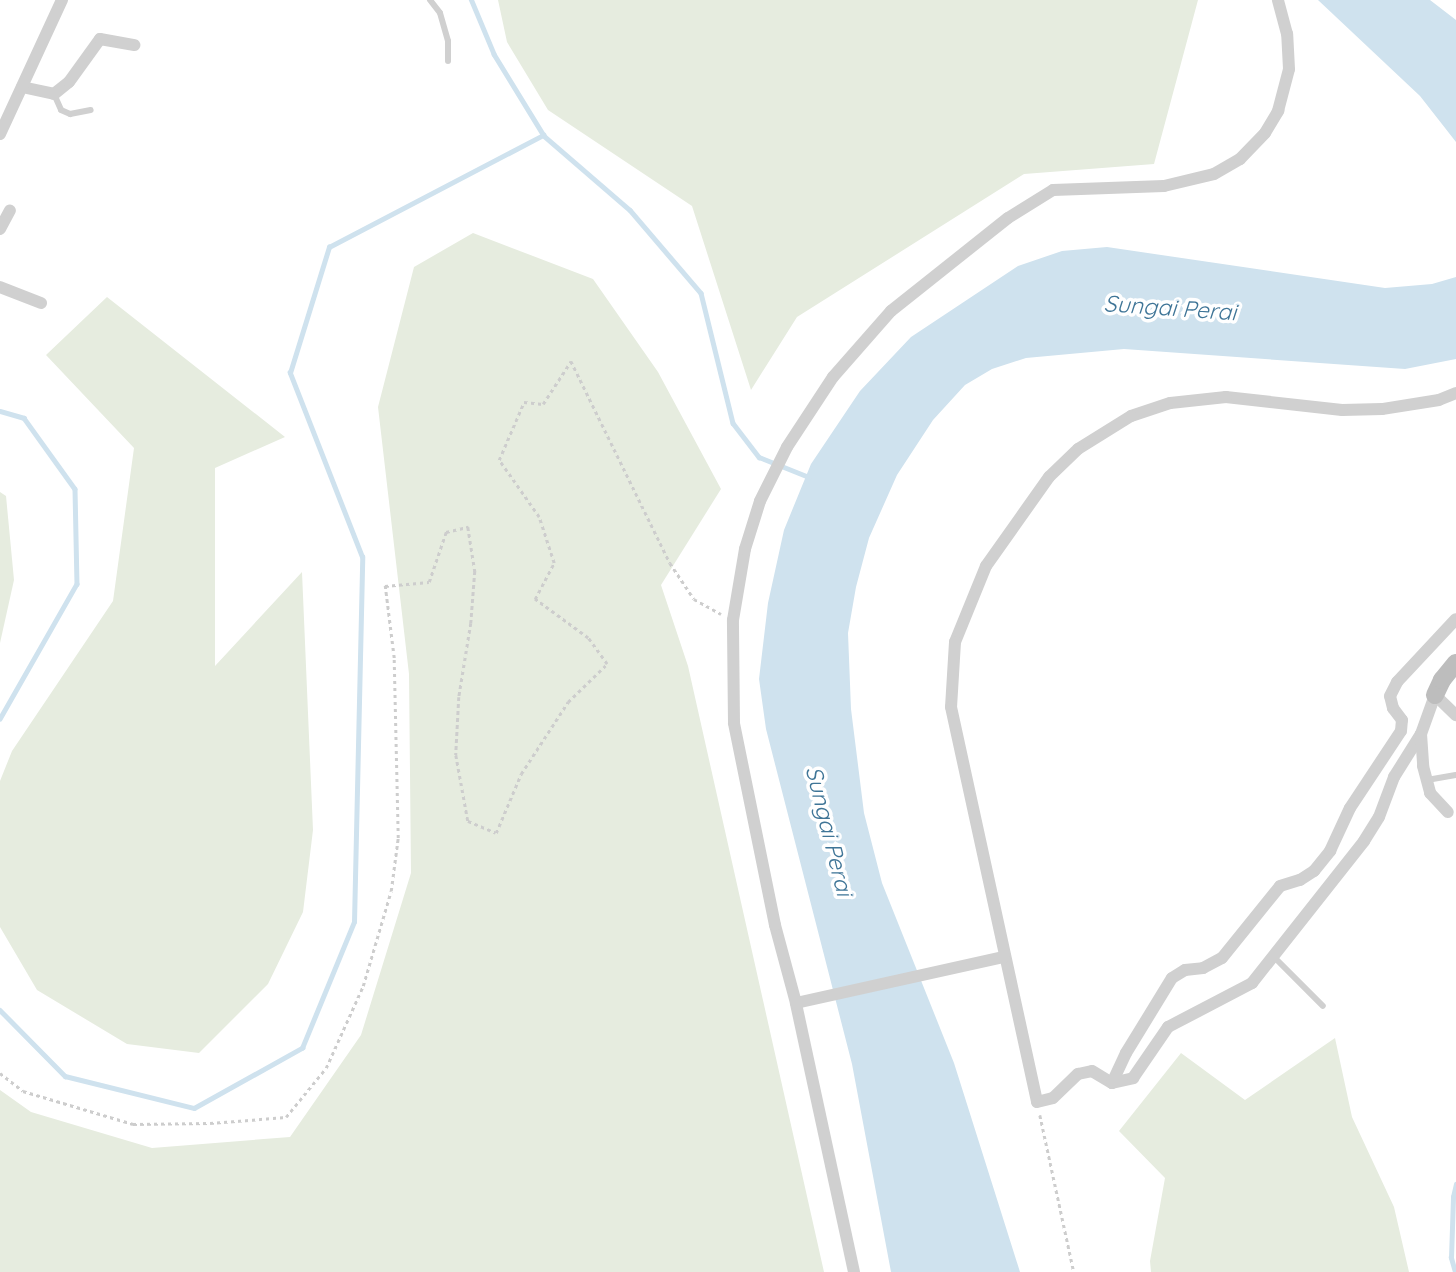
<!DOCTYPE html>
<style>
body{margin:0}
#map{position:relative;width:1456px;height:1272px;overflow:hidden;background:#fff;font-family:Quicksand,sans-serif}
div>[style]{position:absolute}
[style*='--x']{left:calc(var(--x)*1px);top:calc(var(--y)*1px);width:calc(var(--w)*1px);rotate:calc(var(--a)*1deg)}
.green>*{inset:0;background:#e6ecdf}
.water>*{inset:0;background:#cfe2ee}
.stream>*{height:4.5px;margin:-2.25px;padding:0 2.25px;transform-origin:2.25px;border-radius:2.25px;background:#cfe2ee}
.path>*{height:2.5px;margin-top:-1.25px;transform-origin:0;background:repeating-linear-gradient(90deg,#cdcdcd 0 3.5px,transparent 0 7px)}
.lane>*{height:6px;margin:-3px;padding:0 3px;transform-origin:3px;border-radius:3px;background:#d0d0d0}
.street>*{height:12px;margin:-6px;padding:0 6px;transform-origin:6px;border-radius:6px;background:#d0d0d0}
.secondary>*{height:18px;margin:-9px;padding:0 9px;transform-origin:9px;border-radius:9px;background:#bdbdbd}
span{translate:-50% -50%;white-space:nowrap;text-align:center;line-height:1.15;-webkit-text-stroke:7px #fff;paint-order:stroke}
.water-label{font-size:23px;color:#3f7597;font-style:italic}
</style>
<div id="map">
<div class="green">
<div style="clip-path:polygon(498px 0,1198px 0,1154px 164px,1024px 174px,797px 317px,751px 390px,692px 206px,548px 110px,507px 42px)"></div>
<div style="clip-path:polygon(473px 233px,593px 279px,658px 372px,721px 489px,661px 585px,688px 666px,824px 1272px,0 1272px,0 1090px,31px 1112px,152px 1148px,290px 1137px,361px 1035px,411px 873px,409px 674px,378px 407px,414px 267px)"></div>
<div style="clip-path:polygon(107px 297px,285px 437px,215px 468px,215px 666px,302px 572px,313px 830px,303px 912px,268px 984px,199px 1053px,127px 1044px,37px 990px,0 927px,0 781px,12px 751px,113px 601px,134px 448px,46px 355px)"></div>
<div style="clip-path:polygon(0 492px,6px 496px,14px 580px,0 643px)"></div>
<div style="clip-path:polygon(1335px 1038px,1352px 1117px,1394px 1207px,1409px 1272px,1151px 1272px,1150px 1261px,1165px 1178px,1119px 1131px,1181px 1053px,1245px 1100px)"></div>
</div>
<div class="water">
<div style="clip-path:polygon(1318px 0,1430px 0,1456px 20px,1456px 142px,1420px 96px)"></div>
<div style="clip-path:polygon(1107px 247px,1385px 288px,1432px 284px,1456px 277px,1456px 359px,1405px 369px,1124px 349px,1026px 358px,992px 369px,965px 385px,933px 420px,897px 475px,869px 538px,856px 587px,848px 633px,851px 709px,864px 813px,882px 883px,954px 1063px,1020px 1272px,891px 1272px,852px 1064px,766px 729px,759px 679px,768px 603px,784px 530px,811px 464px,860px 391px,911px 337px,1018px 266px,1062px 251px)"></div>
</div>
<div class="stream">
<div style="--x:543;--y:135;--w:115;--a:40.8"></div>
<div style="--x:630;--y:210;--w:109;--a:49.5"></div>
<div style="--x:701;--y:293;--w:134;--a:76.2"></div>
<div style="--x:733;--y:423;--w:43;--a:52.6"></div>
<div style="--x:759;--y:457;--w:54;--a:21.8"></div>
<div style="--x:0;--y:411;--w:25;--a:16"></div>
<div style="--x:24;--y:418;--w:87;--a:54.3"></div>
<div style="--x:75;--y:489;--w:95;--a:88.8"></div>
<div style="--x:77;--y:584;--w:155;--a:119.7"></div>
<div style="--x:0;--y:1010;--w:93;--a:45.4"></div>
<div style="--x:65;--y:1076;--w:133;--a:13.9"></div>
<div style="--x:194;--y:1108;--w:124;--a:-29.1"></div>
<div style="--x:302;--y:1048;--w:136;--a:-67.6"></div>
<div style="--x:354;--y:922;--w:365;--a:-88.7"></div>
<div style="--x:362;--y:557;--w:198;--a:-111.4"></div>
<div style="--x:290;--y:373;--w:132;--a:-72.8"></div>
<div style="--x:329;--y:247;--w:242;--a:-27.6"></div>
<div style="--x:543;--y:135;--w:94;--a:-121.5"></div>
<div style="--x:494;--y:55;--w:60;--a:-112.7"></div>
<div style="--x:1455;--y:1272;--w:15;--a:-106"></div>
<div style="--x:1451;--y:1258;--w:61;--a:-88.1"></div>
<div style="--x:1453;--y:1197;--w:13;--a:-77"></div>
</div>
<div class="path">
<div style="--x:0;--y:1073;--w:29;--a:38"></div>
<div style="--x:23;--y:1091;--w:115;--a:16.7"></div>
<div style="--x:133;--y:1124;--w:77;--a:-0.7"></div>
<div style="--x:210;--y:1123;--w:76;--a:-4.5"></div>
<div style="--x:286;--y:1117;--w:63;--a:-50.8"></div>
<div style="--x:326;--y:1068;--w:90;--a:-65.7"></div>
<div style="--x:363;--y:986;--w:99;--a:-73.6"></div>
<div style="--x:391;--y:891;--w:53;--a:-82.5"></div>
<div style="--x:398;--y:838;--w:180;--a:-91.3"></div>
<div style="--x:394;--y:658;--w:73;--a:-97.1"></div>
<div style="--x:385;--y:586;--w:44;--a:-5.2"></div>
<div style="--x:429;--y:582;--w:53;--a:-71.2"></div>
<div style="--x:446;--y:532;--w:23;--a:-13"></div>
<div style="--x:468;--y:527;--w:45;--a:81"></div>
<div style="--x:475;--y:571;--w:52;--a:94.4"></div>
<div style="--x:471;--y:623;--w:75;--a:99.2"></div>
<div style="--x:459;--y:697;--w:58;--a:93"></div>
<div style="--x:456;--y:755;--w:67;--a:79.7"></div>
<div style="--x:468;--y:821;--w:30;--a:23"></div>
<div style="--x:496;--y:833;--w:64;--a:-67"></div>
<div style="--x:521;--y:774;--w:86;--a:-56.9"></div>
<div style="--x:568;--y:702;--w:54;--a:-44.3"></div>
<div style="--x:607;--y:664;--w:32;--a:-126"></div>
<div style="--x:588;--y:638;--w:66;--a:-143.7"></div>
<div style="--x:535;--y:599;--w:41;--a:-62.2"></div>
<div style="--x:554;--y:563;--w:48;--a:-108.1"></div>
<div style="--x:539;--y:517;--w:70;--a:-125.1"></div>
<div style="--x:499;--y:460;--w:63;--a:-66.7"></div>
<div style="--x:524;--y:402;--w:19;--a:6"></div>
<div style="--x:543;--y:404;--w:51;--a:-56.9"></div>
<div style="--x:571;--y:361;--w:225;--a:63.9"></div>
<div style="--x:670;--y:563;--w:43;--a:56.3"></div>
<div style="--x:694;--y:599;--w:31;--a:29"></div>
<div style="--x:1040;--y:1115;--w:161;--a:77.8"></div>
</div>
<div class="lane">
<div style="--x:430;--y:0;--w:16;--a:52"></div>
<div style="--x:440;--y:13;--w:29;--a:74"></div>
<div style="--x:448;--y:41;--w:20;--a:90"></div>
<div style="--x:54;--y:94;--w:17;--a:66"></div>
<div style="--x:61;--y:110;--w:10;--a:24"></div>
<div style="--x:70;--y:114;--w:21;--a:-11"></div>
<div style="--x:1427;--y:780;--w:29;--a:-10"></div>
<div style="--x:1274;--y:957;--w:69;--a:45"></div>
</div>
<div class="street">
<div style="--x:22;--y:87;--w:33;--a:12"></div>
<div style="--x:54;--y:94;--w:19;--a:-39"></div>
<div style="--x:69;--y:82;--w:53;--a:-54.2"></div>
<div style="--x:100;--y:39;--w:35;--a:10"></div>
<div style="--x:0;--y:134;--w:148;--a:-65.2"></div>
<div style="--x:0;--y:229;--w:21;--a:-62"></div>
<div style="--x:0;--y:287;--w:44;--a:21.3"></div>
<div style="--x:1456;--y:393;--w:18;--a:158"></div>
<div style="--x:1439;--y:400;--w:58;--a:171"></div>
<div style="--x:1382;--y:409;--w:40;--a:178.6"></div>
<div style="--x:1342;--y:410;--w:117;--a:-173.6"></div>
<div style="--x:1226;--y:397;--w:56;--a:173.9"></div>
<div style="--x:1170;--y:403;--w:41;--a:161.6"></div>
<div style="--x:1131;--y:416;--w:62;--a:148.1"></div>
<div style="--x:1078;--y:449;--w:40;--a:136"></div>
<div style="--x:1049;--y:477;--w:109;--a:125.3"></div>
<div style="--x:986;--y:566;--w:82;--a:112.2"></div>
<div style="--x:955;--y:642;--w:65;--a:93.5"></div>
<div style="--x:951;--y:707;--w:404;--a:77.7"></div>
<div style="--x:1037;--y:1102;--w:16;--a:-14"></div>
<div style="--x:1053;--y:1098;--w:35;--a:-44"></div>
<div style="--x:1078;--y:1074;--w:14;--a:-12"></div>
<div style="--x:1092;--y:1071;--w:23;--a:31"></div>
<div style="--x:1112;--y:1083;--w:22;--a:-13"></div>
<div style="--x:1133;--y:1078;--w:62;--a:-55.5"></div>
<div style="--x:1168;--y:1027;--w:95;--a:-27.6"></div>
<div style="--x:1252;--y:983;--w:181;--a:-51.7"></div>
<div style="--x:1364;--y:841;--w:28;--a:-58"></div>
<div style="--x:1379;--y:817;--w:43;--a:-69.4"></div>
<div style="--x:1394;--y:777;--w:51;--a:-57.9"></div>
<div style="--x:1421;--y:734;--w:41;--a:-70.3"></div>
<div style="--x:1435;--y:695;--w:29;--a:44"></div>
<div style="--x:1421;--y:734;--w:32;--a:86"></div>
<div style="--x:1423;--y:766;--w:28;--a:75"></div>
<div style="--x:1430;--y:793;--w:26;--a:47"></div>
<div style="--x:796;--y:1003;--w:213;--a:-12.5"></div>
<div style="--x:1112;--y:1083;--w:33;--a:-65"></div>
<div style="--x:1126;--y:1053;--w:88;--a:-58.5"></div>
<div style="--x:1172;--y:978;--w:15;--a:-32"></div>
<div style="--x:1185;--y:970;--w:18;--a:-6"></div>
<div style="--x:1203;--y:968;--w:21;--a:-28"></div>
<div style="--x:1222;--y:958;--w:92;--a:-51.1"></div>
<div style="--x:1280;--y:886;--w:21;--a:-17"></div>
<div style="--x:1300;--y:880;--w:17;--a:-33"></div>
<div style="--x:1314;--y:871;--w:26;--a:-51"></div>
<div style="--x:1330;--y:851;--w:47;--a:-65.1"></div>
<div style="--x:1350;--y:808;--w:92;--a:-56.5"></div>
<div style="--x:1401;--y:731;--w:11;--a:-85"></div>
<div style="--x:1402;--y:720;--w:15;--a:-127"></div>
<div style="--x:1393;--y:708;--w:12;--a:-104"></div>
<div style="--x:1390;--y:696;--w:16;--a:-63"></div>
<div style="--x:1397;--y:682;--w:86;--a:-46.9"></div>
<div style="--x:854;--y:1272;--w:275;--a:-102.2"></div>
<div style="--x:796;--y:1003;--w:81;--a:-105.1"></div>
<div style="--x:775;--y:925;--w:206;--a:-101.5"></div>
<div style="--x:734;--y:723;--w:103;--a:-90.6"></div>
<div style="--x:733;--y:620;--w:72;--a:-80.4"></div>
<div style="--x:745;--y:549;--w:50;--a:-72.6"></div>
<div style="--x:760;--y:501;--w:60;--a:-63.4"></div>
<div style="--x:787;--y:447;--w:84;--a:-56.7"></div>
<div style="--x:833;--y:377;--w:88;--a:-48.7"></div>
<div style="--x:891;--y:311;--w:149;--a:-38.5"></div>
<div style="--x:1008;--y:218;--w:53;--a:-31.9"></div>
<div style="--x:1053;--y:190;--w:111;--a:-2.1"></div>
<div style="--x:1164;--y:186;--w:51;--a:-13.5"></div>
<div style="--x:1214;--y:174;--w:30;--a:-30"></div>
<div style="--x:1240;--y:159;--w:36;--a:-46"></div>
<div style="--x:1265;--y:133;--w:26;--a:-59"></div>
<div style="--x:1278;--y:111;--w:43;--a:-75.3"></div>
<div style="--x:1289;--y:69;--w:35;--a:-93"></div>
<div style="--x:1287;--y:34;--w:35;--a:-105"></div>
</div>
<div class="secondary">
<div style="--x:1435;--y:695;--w:17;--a:-65"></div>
<div style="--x:1442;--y:680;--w:22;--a:-51"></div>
</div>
<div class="water-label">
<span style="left:1170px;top:308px;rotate:4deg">Sungai Perai</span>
<span style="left:829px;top:831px;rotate:76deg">Sungai Perai</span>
</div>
</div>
